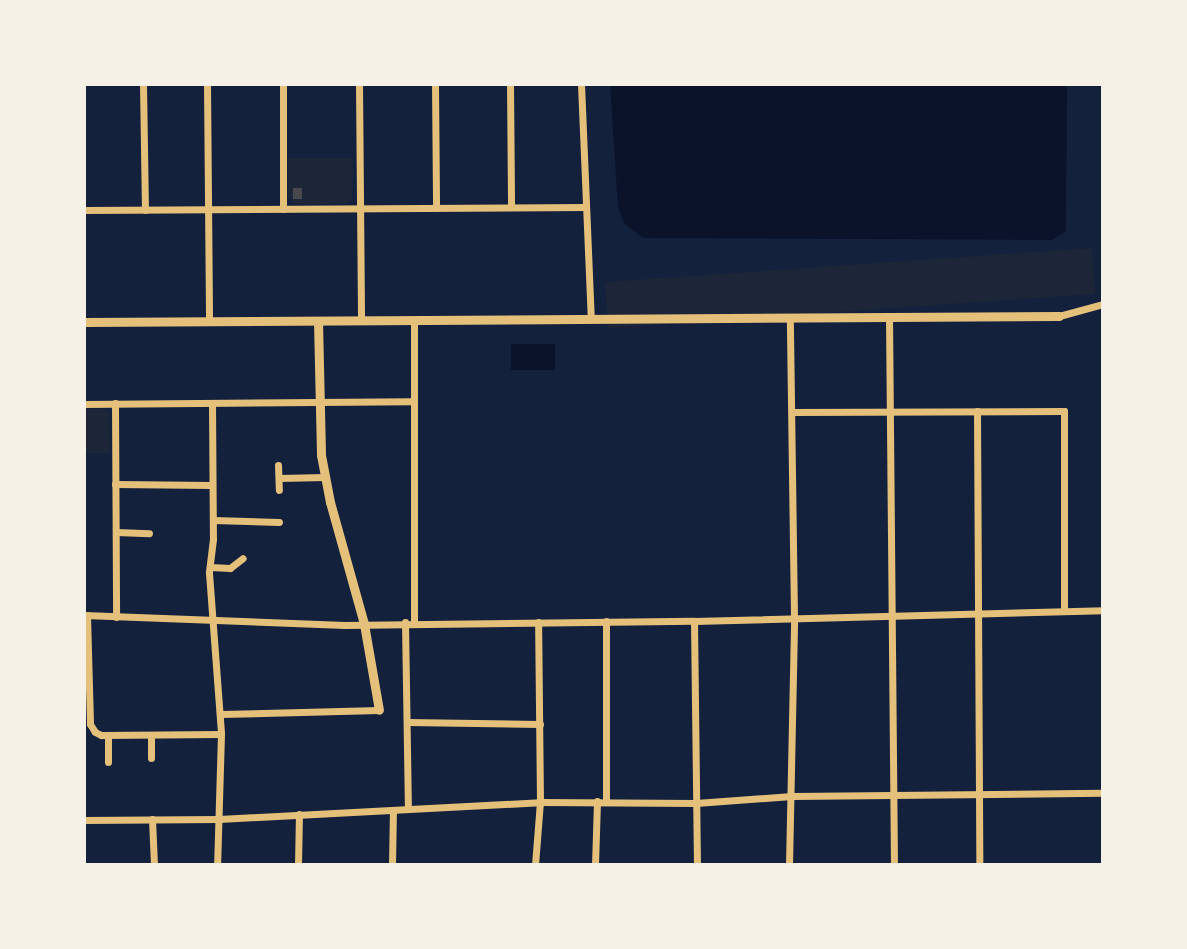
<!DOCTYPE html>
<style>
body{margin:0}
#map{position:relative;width:1187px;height:949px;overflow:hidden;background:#14213d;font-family:Lato,sans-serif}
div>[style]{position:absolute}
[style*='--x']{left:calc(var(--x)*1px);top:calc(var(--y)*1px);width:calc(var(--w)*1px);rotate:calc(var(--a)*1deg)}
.green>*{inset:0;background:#1d2539;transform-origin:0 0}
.water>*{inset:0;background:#0b132b;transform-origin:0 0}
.building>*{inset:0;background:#48494c;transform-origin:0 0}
.minor>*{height:7px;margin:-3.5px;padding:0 3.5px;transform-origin:3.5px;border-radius:3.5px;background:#e5c07b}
.tertiary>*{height:9px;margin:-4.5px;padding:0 4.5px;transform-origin:4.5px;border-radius:4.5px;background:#e5c07b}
span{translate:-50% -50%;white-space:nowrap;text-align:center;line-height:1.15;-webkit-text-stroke:8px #f6f1e7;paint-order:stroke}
.frame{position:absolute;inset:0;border:86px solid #f6f1e7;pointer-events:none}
</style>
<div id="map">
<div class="green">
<div style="clip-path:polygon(288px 158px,353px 158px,352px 199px,347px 204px,295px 204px,288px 197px)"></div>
<div style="left:1092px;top:248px;width:46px;height:488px;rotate:86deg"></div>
<div style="clip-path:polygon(84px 409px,105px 409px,109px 413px,110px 453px,84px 453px)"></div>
</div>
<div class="water">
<div style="clip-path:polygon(610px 84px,1067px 84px,1066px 231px,1052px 240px,643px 238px,625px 224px,618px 208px)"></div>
<div style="left:555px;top:344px;width:26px;height:44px;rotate:90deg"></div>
</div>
<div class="building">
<div style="left:293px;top:188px;width:9px;height:11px"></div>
</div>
<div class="minor">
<div style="--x:143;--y:84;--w:126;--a:89.1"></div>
<div style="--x:207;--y:84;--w:237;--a:89.5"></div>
<div style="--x:283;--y:84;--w:125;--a:90"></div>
<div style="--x:359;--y:84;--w:236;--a:89.5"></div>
<div style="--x:435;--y:84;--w:124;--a:89.5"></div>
<div style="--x:510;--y:84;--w:123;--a:89.5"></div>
<div style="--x:581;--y:84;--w:235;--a:87.6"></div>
<div style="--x:84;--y:210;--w:502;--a:-0.34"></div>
<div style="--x:889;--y:316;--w:549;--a:89.48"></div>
<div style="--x:1059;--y:316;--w:46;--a:-15.3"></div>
<div style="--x:414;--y:320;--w:302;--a:90"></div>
<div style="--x:115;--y:403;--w:214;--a:89.7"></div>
<div style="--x:84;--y:404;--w:328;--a:-0.5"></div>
<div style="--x:212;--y:404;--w:135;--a:89.6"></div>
<div style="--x:213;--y:539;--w:34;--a:97"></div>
<div style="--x:209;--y:573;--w:161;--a:85.7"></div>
<div style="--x:221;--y:734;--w:131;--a:91.7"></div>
<div style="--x:977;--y:411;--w:454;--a:89.7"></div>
<div style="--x:792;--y:412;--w:272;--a:-0.2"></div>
<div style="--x:1064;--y:411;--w:199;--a:90"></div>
<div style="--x:278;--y:465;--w:25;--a:88"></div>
<div style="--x:279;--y:478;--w:46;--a:-1.2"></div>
<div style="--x:115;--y:484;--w:97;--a:0.6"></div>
<div style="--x:213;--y:520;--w:66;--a:1.7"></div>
<div style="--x:116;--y:532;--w:33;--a:2"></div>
<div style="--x:210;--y:567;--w:20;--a:3"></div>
<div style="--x:230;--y:568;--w:16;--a:-38"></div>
<div style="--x:84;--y:615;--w:261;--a:2.2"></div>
<div style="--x:345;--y:625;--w:349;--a:-0.7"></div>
<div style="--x:694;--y:621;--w:409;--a:-1.5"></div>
<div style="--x:87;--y:615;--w:109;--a:88.4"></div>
<div style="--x:90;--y:724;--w:9;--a:58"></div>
<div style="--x:95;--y:732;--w:7;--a:27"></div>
<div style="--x:101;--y:735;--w:120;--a:-0.5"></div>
<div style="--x:606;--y:621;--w:180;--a:90"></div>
<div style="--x:694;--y:621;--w:244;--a:89.3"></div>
<div style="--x:405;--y:622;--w:186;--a:89.1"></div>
<div style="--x:220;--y:714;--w:159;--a:-1.4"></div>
<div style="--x:407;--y:722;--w:133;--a:0.9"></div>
<div style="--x:108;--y:735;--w:27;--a:90"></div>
<div style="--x:151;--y:735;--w:23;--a:90"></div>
<div style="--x:152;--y:819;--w:46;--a:87.5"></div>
<div style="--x:84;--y:820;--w:135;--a:-0.4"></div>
<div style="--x:219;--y:819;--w:321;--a:-3"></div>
<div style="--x:540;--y:802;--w:156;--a:0.4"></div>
<div style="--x:696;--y:803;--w:96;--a:-4.2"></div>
<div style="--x:792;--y:796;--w:311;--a:-0.6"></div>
<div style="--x:298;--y:865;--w:51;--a:-88.9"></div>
<div style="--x:392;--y:865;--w:55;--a:-89"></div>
<div style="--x:535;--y:865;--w:63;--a:-85.5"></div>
<div style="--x:540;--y:802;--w:180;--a:-90.6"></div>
<div style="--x:595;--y:865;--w:64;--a:-88.2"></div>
<div style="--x:789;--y:865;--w:248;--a:-88.8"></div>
<div style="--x:794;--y:617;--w:300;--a:-90.8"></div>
</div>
<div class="tertiary">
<div style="--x:318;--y:321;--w:134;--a:88.7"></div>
<div style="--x:321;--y:455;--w:48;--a:79.2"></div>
<div style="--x:330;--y:502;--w:127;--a:74.4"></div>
<div style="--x:364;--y:624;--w:87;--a:80.1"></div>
<div style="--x:84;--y:322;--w:975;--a:-0.35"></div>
</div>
<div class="frame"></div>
</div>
